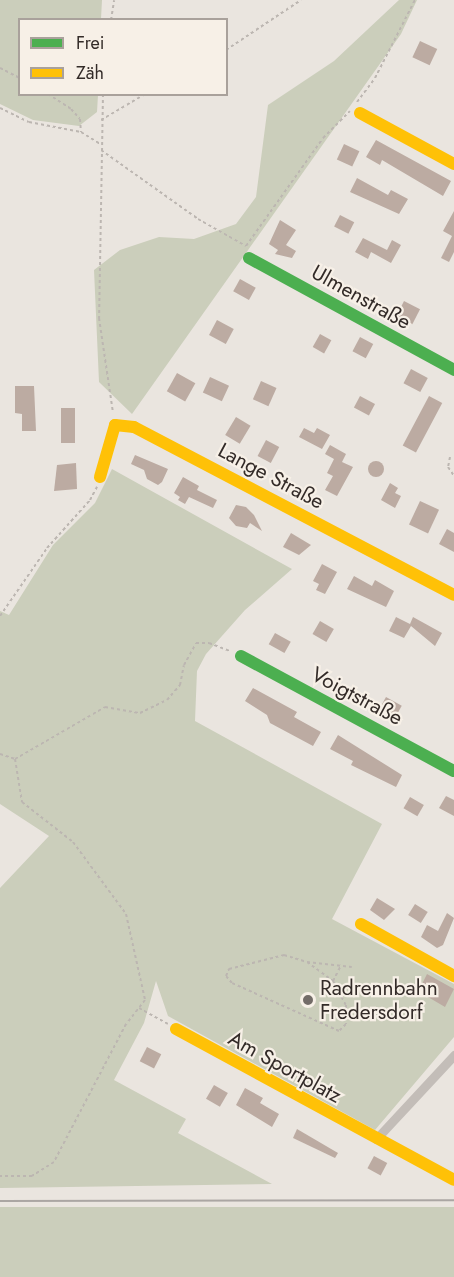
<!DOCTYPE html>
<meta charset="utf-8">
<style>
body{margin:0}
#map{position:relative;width:454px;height:1277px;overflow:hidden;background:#eae5df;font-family:Jost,sans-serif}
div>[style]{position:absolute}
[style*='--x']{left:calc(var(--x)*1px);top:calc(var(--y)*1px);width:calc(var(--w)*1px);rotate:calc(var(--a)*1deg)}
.green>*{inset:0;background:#cbcebb;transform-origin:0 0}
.building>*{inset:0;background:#bcaba2;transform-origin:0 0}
.round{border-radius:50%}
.path>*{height:2px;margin-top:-1px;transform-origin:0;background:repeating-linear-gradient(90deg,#bcb6b1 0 3px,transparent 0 6px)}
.street>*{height:9px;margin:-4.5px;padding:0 4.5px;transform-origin:4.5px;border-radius:4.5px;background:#c3bdb8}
.fast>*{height:12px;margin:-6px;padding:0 6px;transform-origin:6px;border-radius:6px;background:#4caf50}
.slow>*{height:12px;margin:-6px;padding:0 6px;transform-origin:6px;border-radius:6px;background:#ffc107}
.tram>*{height:1.5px;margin:-0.75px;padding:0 0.75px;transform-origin:0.75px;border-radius:0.75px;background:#aba6a3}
.dots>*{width:16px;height:16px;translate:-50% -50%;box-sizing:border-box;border:3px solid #f7f0e7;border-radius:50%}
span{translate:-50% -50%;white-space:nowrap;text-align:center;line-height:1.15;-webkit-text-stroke:4.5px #f7f0e7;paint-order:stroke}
.street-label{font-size:21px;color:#332b28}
.poi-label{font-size:21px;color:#332b28}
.left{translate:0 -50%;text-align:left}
.legend{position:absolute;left:18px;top:18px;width:210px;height:78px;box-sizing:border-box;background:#f7f0e7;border:2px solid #a9a19b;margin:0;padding:8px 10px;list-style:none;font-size:18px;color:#332b28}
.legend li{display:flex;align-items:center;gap:12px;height:30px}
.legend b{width:30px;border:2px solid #a9a19b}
</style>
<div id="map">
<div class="green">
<div style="clip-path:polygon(0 0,102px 0,101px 19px,20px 20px,20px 94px,98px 95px,97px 112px,79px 126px,33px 120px,0 104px)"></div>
<div style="clip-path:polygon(399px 0,417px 0,401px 34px,132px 414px,99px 382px,94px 270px,120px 250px,159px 237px,194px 239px,236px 224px,256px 197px,268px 105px,334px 61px)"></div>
<div style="clip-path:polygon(112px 469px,292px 569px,245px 610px,206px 654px,197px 671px,195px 721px,382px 824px,332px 919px,454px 984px,454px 1037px,375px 1130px,168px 1016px,156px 981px,144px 1023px,114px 1080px,186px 1119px,178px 1133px,272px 1184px,0 1188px,0 888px,49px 836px,0 804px,0 611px,9px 615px,53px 545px,95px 503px)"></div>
<div style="left:0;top:1207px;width:454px;height:70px"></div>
</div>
<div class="building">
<div style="left:420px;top:41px;width:19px;height:18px;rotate:25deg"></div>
<div style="clip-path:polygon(376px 140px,451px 181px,443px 196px,382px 160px,380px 165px,366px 157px)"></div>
<div style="left:344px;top:144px;width:17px;height:17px;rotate:25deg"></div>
<div style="clip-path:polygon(357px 178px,388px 195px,391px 190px,408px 199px,399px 214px,350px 192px)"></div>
<div style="clip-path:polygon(454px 211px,454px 252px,449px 262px,441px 258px,452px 236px,443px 231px)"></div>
<div style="left:340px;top:215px;width:16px;height:13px;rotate:27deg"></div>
<div style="clip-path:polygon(280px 220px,296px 230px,286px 245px,296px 251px,292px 258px,275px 254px,278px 250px,269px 244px)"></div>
<div style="clip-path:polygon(363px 238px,387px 250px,392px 240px,401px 245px,391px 263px,371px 252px,368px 259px,355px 252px)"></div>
<div style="left:240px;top:279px;width:18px;height:14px;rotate:29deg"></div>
<div style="left:404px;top:301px;width:18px;height:17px;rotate:27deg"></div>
<div style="left:217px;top:320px;width:19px;height:17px;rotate:28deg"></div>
<div style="left:320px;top:334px;width:13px;height:15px;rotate:29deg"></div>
<div style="left:360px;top:337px;width:15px;height:16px;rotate:28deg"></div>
<div style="left:411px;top:369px;width:19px;height:16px;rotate:28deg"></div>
<div style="left:177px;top:373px;width:21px;height:21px;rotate:29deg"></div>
<div style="left:210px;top:377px;width:21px;height:17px;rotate:25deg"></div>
<div style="left:261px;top:381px;width:17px;height:20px;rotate:24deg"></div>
<div style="clip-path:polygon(15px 386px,34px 386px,36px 431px,22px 431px,22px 414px,15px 413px)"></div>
<div style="left:360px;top:396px;width:17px;height:13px;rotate:28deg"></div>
<div style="left:429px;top:396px;width:15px;height:56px;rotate:28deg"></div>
<div style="left:61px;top:408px;width:14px;height:35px"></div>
<div style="left:236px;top:417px;width:17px;height:21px;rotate:31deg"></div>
<div style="clip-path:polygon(304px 428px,314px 433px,317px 428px,330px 435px,322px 449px,299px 437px)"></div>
<div style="left:266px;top:440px;width:15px;height:18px;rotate:28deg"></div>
<div style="clip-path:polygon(330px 445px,346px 454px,342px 462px,353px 467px,337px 496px,325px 490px,333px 476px,327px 473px,334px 459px,325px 454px)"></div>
<div style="clip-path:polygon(135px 455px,168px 469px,162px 482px,158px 485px,147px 479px,144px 470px,131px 464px)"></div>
<div class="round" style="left:368px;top:461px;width:16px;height:16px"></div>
<div style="clip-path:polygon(76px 463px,77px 489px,54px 491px,57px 465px)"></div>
<div style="clip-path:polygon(183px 477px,199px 486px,197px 490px,217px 500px,213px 508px,189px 497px,185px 504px,178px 500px,180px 497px,174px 493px)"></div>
<div style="clip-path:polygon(390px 483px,398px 488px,395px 493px,401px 496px,395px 508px,381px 500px)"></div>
<div style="left:420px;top:501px;width:21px;height:26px;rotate:25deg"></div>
<div style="clip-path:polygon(236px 505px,246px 507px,254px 515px,262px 531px,250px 523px,247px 528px,236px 526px,229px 518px)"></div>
<div style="clip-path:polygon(447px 529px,454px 533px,454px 552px,439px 544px)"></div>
<div style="clip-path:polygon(291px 533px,311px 545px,299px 555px,283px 547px)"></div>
<div style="clip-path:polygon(322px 564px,337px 572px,325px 594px,316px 590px,319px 584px,313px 581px)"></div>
<div style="clip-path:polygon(354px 576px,372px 586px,375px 580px,394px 591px,386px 607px,347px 589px)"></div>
<div style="clip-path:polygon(396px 617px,410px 624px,413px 617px,442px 633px,435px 646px,411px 626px,404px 638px,389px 631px)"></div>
<div style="left:320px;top:621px;width:16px;height:15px;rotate:30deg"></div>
<div style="left:275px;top:633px;width:18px;height:13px;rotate:29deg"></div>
<div style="clip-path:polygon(253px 688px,297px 712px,294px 717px,321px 732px,313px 746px,270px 723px,267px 715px,245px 701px)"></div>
<div style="left:386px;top:697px;width:18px;height:16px;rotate:29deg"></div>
<div style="clip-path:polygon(338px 735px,402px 775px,396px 787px,351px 765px,353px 761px,330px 749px)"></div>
<div style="clip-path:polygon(446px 796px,454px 800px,454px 816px,439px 808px)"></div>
<div style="left:410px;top:797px;width:16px;height:13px;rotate:30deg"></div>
<div style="clip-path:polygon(377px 898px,395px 909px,384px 920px,370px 910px)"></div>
<div style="left:415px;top:904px;width:15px;height:13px;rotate:32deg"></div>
<div style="clip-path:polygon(447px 913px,454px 918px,443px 945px,437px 948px,421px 937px,427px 925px,438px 931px)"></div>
<div style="clip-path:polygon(427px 974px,454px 989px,445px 1007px,428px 997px,431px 992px,421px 986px)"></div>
<div style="left:147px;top:1047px;width:16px;height:16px;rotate:27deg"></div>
<div style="left:214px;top:1085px;width:16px;height:16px;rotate:30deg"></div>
<div style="clip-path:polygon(245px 1088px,263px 1098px,260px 1103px,279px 1114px,272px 1127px,236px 1105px)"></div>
<div style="clip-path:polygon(297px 1129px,338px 1153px,335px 1158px,293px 1138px)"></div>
<div style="left:374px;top:1156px;width:15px;height:14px;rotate:28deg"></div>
</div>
<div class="path">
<div style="--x:111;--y:20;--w:20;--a:-81"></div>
<div style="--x:226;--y:50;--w:90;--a:-33.7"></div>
<div style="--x:0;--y:68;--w:22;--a:27"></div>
<div style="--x:48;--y:94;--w:27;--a:33"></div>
<div style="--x:71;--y:109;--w:13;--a:48"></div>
<div style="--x:80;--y:119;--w:13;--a:86"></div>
<div style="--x:103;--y:94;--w:224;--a:91"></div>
<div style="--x:99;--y:318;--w:96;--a:81.6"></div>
<div style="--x:357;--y:102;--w:30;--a:-53"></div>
<div style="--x:375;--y:78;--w:88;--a:-62.9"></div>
<div style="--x:0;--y:108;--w:32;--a:26"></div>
<div style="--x:29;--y:122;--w:53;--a:10.9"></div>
<div style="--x:81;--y:132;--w:22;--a:32"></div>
<div style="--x:101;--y:120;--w:51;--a:-30.6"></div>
<div style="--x:101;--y:150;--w:119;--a:35.4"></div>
<div style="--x:198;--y:219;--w:55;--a:29.4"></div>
<div style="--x:246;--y:246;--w:133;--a:-54.5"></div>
<div style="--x:323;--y:138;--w:38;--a:-45"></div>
<div style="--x:450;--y:457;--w:10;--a:101"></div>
<div style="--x:448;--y:467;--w:11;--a:56"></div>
<div style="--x:0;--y:616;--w:83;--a:-55.3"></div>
<div style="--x:47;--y:548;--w:64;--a:-48.1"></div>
<div style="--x:90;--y:500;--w:15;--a:-62"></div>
<div style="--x:0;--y:754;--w:16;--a:18"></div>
<div style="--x:15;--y:759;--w:44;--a:80.8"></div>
<div style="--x:22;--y:802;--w:65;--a:38.1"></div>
<div style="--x:73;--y:842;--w:89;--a:53.6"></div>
<div style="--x:126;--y:914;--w:88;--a:77.5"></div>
<div style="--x:145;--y:1000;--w:31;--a:128"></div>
<div style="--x:126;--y:1024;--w:156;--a:117.6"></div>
<div style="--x:54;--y:1162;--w:26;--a:148"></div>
<div style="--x:32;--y:1176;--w:32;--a:180"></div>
<div style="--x:15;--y:759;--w:104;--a:-30"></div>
<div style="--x:105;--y:707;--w:36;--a:10"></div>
<div style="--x:140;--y:713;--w:30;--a:-26"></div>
<div style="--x:167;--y:700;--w:20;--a:-49"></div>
<div style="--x:180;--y:685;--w:20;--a:-79"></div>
<div style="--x:184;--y:665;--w:25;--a:-61"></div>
<div style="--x:196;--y:643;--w:13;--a:0"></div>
<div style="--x:209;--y:643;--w:22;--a:21"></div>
<div style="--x:307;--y:962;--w:32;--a:36"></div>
<div style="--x:333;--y:981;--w:27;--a:62"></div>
<div style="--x:346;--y:1005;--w:19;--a:90"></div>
<div style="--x:346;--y:1024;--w:10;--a:135"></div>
<div style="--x:339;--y:1031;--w:117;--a:-155.8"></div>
<div style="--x:232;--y:983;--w:9;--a:-131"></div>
<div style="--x:226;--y:976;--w:8;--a:-67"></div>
<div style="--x:229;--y:969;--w:57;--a:-14.3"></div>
<div style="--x:284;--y:955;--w:24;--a:17"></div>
<div style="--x:307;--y:962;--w:45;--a:6.3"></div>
<div style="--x:333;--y:981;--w:18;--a:-63"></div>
<div style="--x:139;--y:1008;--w:33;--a:29"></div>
</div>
<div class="street">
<div style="--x:376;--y:1139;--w:115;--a:-47.1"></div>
</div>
<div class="fast">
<div style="--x:249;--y:258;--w:234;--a:28.6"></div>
<div style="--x:241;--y:656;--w:242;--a:28.4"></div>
</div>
<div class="slow">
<div style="--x:360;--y:113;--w:107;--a:28.5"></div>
<div style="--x:100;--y:477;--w:54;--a:-73.9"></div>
<div style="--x:115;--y:425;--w:19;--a:6"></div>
<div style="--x:134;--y:427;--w:361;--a:27.7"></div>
<div style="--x:361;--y:924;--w:107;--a:29.2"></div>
<div style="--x:176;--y:1029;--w:316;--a:28.5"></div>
</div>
<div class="tram">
<div style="--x:0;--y:1201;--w:454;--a:-0.1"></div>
</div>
<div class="dots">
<div style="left:308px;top:1000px;background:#736c68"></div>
</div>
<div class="street-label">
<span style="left:361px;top:297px;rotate:29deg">Ulmenstraße</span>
<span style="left:271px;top:476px;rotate:28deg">Lange Straße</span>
<span style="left:357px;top:696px;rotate:28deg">Voigtstraße</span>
<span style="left:285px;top:1067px;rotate:29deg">Am Sportplatz</span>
</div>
<div class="poi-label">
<span class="left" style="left:320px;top:1000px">Radrennbahn<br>Fredersdorf</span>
</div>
<ul class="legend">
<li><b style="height:8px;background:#4caf50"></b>Frei</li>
<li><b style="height:8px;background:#ffc107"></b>Zäh</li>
</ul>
</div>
